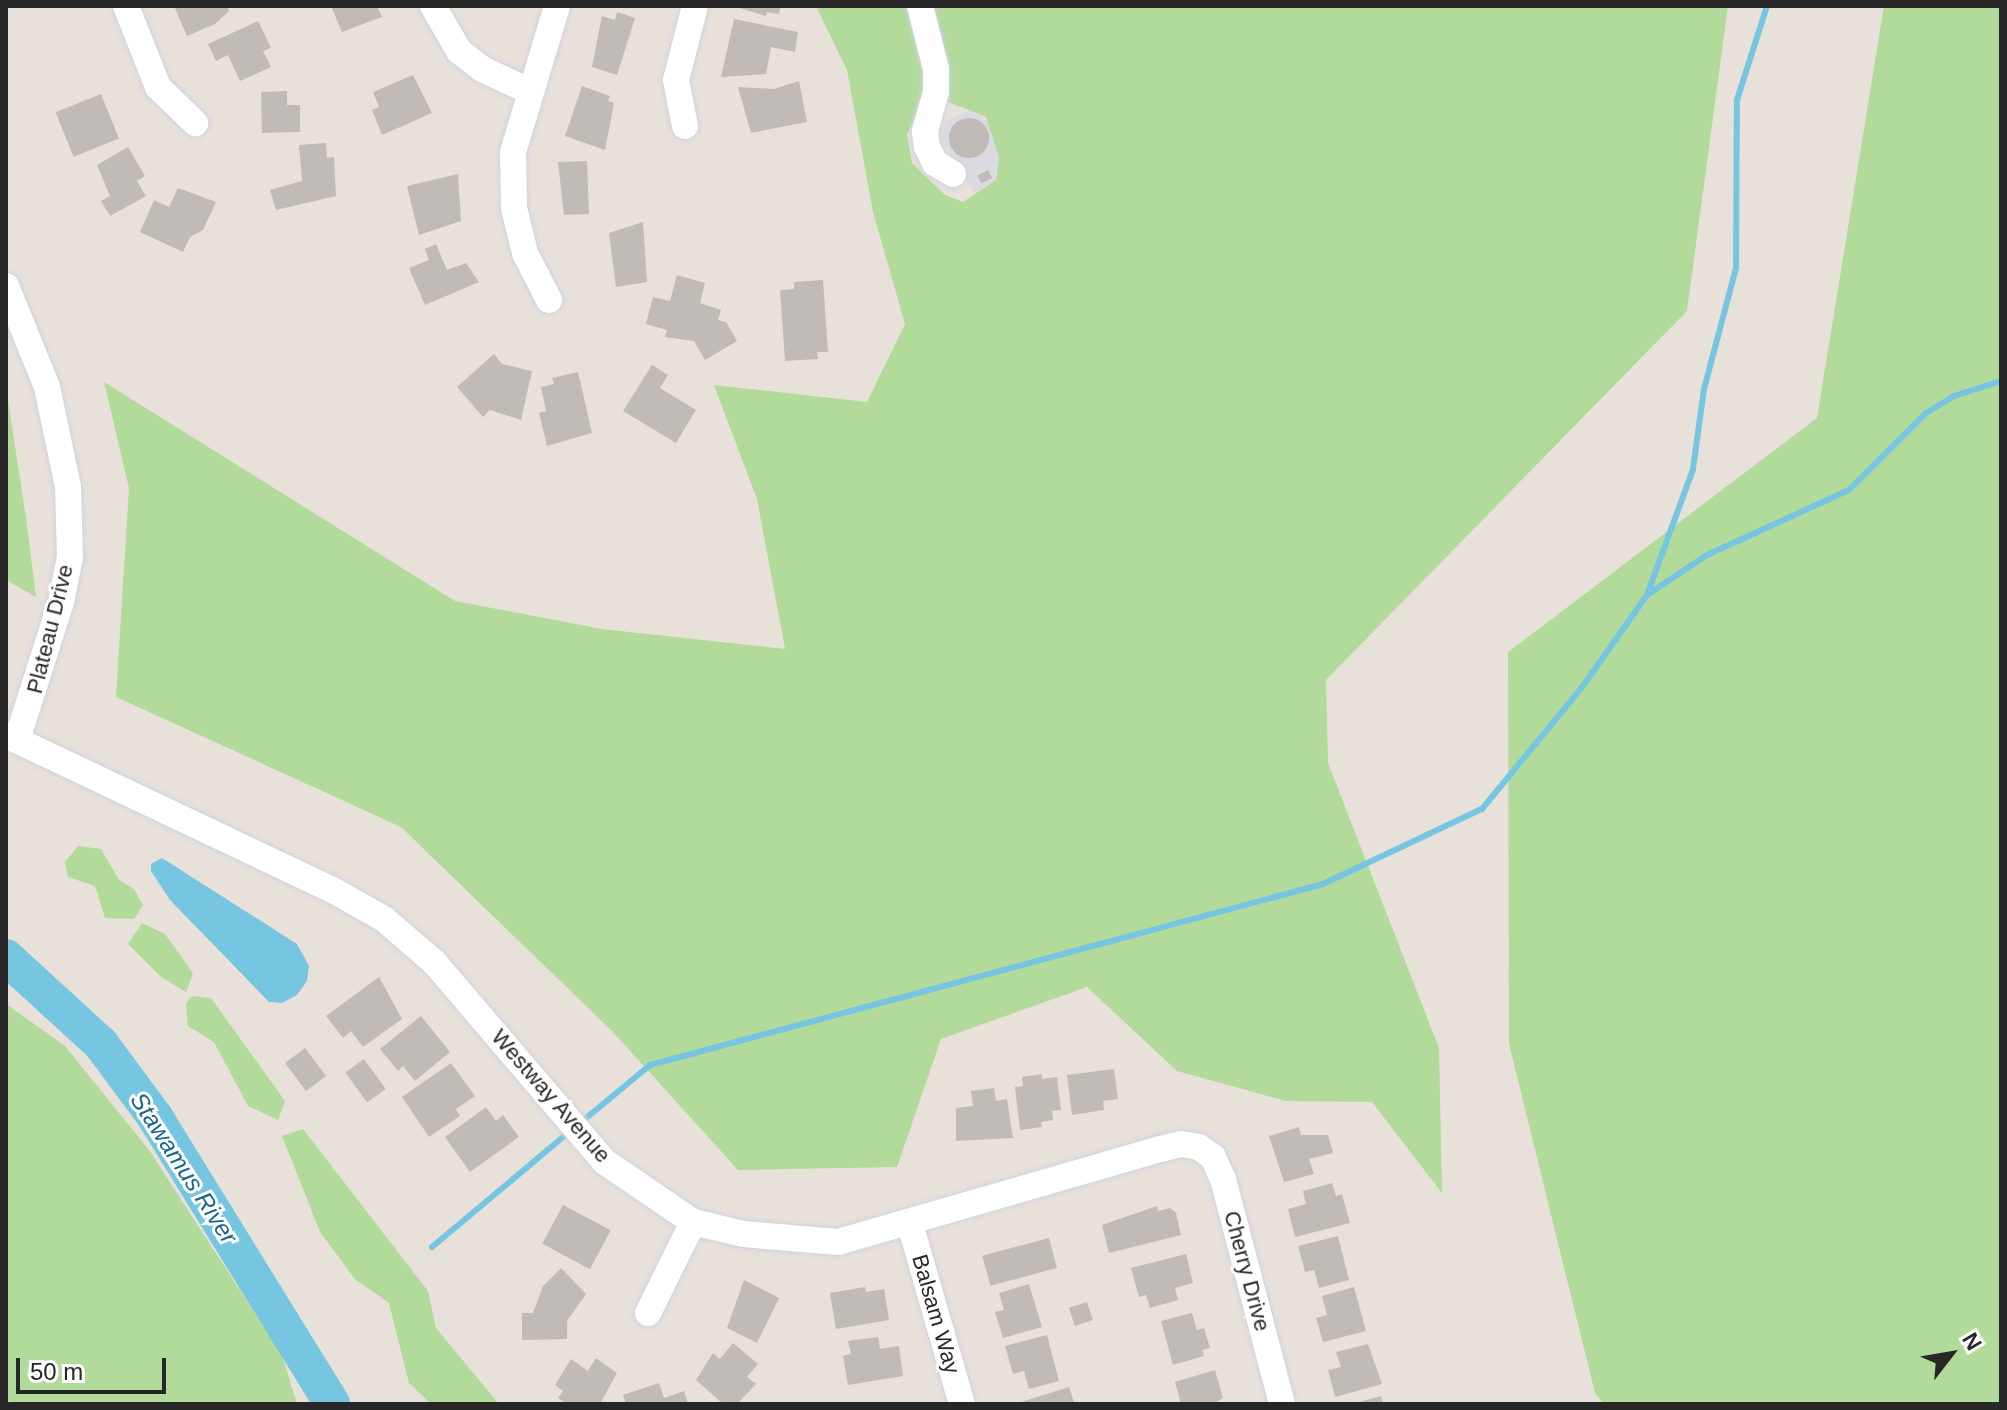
<!DOCTYPE html>
<style>
body{margin:0}
#map{position:relative;width:2007px;height:1410px;overflow:hidden;background:#e8e1d9;font-family:Helvetica,sans-serif}
div>[style]{position:absolute}
[style*='--x']{left:calc(var(--x)*1px);top:calc(var(--y)*1px);width:calc(var(--w)*1px);rotate:calc(var(--a)*1deg)}
.industrial>*{inset:0;background:#dcdae1}
.green>*{inset:0;background:#b1da9b}
.water>*{inset:0;background:#76c6e1}
.stream>*{height:6px;margin:-3px;padding:0 3px;transform-origin:3px;border-radius:3px;background:#76c6e1}
.river>*{height:36px;margin:-18px;padding:0 18px;transform-origin:18px;border-radius:18px;background:#76c6e1}
.building>*{inset:0;background:#c0bbb6;transform-origin:0 0}
.round{border-radius:50%}
.roads{filter:drop-shadow(0 0 2px #cfd2de) drop-shadow(0 0 2px #cfd2de)}
.minor>*{height:26px;margin:-13px;padding:0 13px;transform-origin:13px;border-radius:13px;background:#fff}
span{translate:-50% -50%;white-space:nowrap;text-align:center;line-height:1.15;-webkit-text-stroke:6px #fff;paint-order:stroke}
.street-label{font-size:22px;color:#272727}
.water-label{font-size:24px;color:#1a6487;font-style:italic}
.frame{position:absolute;inset:0;border:8px solid #272727;pointer-events:none}
.north{position:absolute;left:1911px;top:1314px;width:80px;height:80px;-webkit-text-stroke:6px #fff;paint-order:stroke;rotate:59deg;font-size:22px;font-weight:700;line-height:32px;text-align:center;color:#272727}
.north::after{content:'';display:block;margin:auto;width:28px;height:36px;background:#272727;clip-path:polygon(50% 0,100% 100%,50% 72%,0 100%)}
.scale{position:absolute;left:16px;top:1358px;width:150px;height:36px;box-sizing:border-box;border:4px solid #272727;border-top:0;padding-left:10px;font-size:24px;line-height:28px;white-space:nowrap;color:#272727;-webkit-text-stroke:6px #fff;paint-order:stroke}
</style>
<div id="map">
<div class="industrial">
<div style="clip-path:polygon(970px 110px,992px 124px,999px 157px,996px 180px,974px 194px,942px 138px,946px 121px)"></div>
</div>
<div class="green">
<div style="clip-path:polygon(816px 6px,915px 6px,928px 87px,907px 135px,912px 163px,945px 195px,963px 202px,996px 180px,999px 157px,986px 117px,941px 99px,927px 6px,1728px 6px,1687px 311px,1326px 680px,1328px 763px,1439px 1048px,1442px 1193px,1372px 1102px,1286px 1101px,1177px 1071px,1087px 987px,941px 1039px,897px 1167px,738px 1170px,613px 1032px,401px 827px,116px 697px,129px 488px,104px 382px,455px 601px,602px 629px,785px 649px,757px 499px,714px 385px,867px 402px,905px 324px,873px 212px,847px 70px)"></div>
<div style="clip-path:polygon(1884px 6px,2001px 6px,2001px 1404px,1604px 1404px,1595px 1393px,1509px 1044px,1508px 652px,1817px 418px)"></div>
<div style="clip-path:polygon(6px 387px,26px 518px,36px 597px,6px 580px)"></div>
<div style="clip-path:polygon(78px 846px,101px 849px,119px 880px,134px 889px,143px 905px,134px 919px,105px 918px,95px 886px,68px 877px,65px 862px)"></div>
<div style="clip-path:polygon(142px 923px,165px 934px,193px 973px,186px 992px,161px 977px,128px 944px)"></div>
<div style="clip-path:polygon(193px 996px,211px 998px,285px 1101px,278px 1120px,248px 1106px,214px 1042px,188px 1026px,186px 1003px)"></div>
<div style="clip-path:polygon(6px 1004px,65px 1046px,149px 1150px,282px 1355px,297px 1404px,16px 1404px,6px 1400px)"></div>
<div style="clip-path:polygon(303px 1129px,428px 1291px,436px 1328px,499px 1404px,431px 1404px,409px 1383px,389px 1303px,355px 1279px,320px 1232px,282px 1136px)"></div>
</div>
<div class="water">
<div style="clip-path:polygon(162px 858px,297px 944px,309px 966px,307px 981px,297px 995px,282px 1003px,269px 1002px,170px 900px,151px 871px,151px 864px)"></div>
</div>
<div class="stream">
<div style="--x:1647;--y:595;--w:134;--a:-69.9"></div>
<div style="--x:1693;--y:469;--w:81;--a:-82.2"></div>
<div style="--x:1704;--y:389;--w:125;--a:-75.2"></div>
<div style="--x:1736;--y:268;--w:168;--a:-89.7"></div>
<div style="--x:1737;--y:100;--w:99;--a:-72.3"></div>
<div style="--x:579;--y:1124;--w:92;--a:-39.7"></div>
<div style="--x:650;--y:1065;--w:697;--a:-15.05"></div>
<div style="--x:1323;--y:884;--w:176;--a:-25.3"></div>
<div style="--x:1482;--y:809;--w:159;--a:-50.6"></div>
<div style="--x:1583;--y:686;--w:111;--a:-54.9"></div>
<div style="--x:1647;--y:595;--w:72;--a:-33.7"></div>
<div style="--x:1707;--y:555;--w:156;--a:-24.6"></div>
<div style="--x:1849;--y:490;--w:109;--a:-45"></div>
<div style="--x:1926;--y:413;--w:33;--a:-31"></div>
<div style="--x:1954;--y:396;--w:49;--a:-17.7"></div>
<div style="--x:432;--y:1247;--w:180;--a:-40"></div>
</div>
<div class="river">
<div style="--x:6;--y:957;--w:129;--a:42.5"></div>
<div style="--x:101;--y:1044;--w:91;--a:53.5"></div>
<div style="--x:155;--y:1117;--w:337;--a:58.3"></div>
</div>
<div class="building">
<div style="clip-path:polygon(174px 6px,227px 6px,229px 11px,215px 24px,187px 36px)"></div>
<div style="clip-path:polygon(331px 6px,377px 6px,382px 17px,342px 32px)"></div>
<div style="clip-path:polygon(733px 6px,781px 6px,779px 14px,767px 12px,766px 16px)"></div>
<div style="clip-path:polygon(617px 12px,635px 18px,617px 75px,592px 67px,602px 16px,615px 20px)"></div>
<div style="clip-path:polygon(734px 19px,798px 32px,795px 52px,771px 47px,766px 74px,721px 77px)"></div>
<div style="clip-path:polygon(258px 21px,271px 48px,263px 51px,271px 67px,240px 81px,228px 55px,216px 61px,208px 44px)"></div>
<div style="clip-path:polygon(413px 75px,432px 113px,382px 135px,372px 110px,379px 107px,373px 92px)"></div>
<div style="clip-path:polygon(799px 81px,807px 122px,751px 133px,738px 87px,774px 89px)"></div>
<div style="clip-path:polygon(582px 86px,610px 96px,608px 101px,614px 103px,605px 150px,565px 136px)"></div>
<div style="clip-path:polygon(287px 91px,287px 105px,300px 105px,300px 132px,262px 133px,261px 92px)"></div>
<div style="left:101px;top:94px;width:48px;height:49px;rotate:68deg"></div>
<div class="round" style="left:949px;top:118px;width:40px;height:40px"></div>
<div style="clip-path:polygon(326px 143px,327px 158px,334px 157px,336px 196px,276px 210px,270px 190px,302px 181px,299px 145px)"></div>
<div style="clip-path:polygon(128px 147px,145px 176px,137px 181px,146px 196px,110px 216px,101px 201px,110px 196px,97px 165px)"></div>
<div style="clip-path:polygon(587px 161px,589px 214px,564px 215px,558px 162px)"></div>
<div style="left:988px;top:170px;width:9px;height:12px;rotate:63deg"></div>
<div style="clip-path:polygon(458px 174px,461px 221px,419px 235px,407px 186px)"></div>
<div style="clip-path:polygon(178px 188px,216px 202px,203px 230px,190px 237px,183px 252px,140px 232px,154px 200px,169px 207px)"></div>
<div style="clip-path:polygon(643px 222px,647px 282px,616px 287px,609px 233px)"></div>
<div style="clip-path:polygon(436px 244px,447px 270px,466px 263px,479px 282px,425px 305px,409px 268px,429px 260px,425px 249px)"></div>
<div style="clip-path:polygon(677px 275px,705px 283px,700px 303px,721px 310px,718px 320px,726px 322px,737px 341px,705px 360px,694px 341px,665px 337px,667px 330px,646px 324px,653px 297px,670px 301px)"></div>
<div style="clip-path:polygon(823px 280px,828px 352px,817px 352px,818px 359px,785px 361px,780px 290px,794px 289px,794px 282px)"></div>
<div style="clip-path:polygon(494px 354px,502px 364px,532px 371px,521px 420px,490px 410px,483px 417px,457px 387px)"></div>
<div style="clip-path:polygon(652px 365px,668px 375px,660px 388px,696px 410px,676px 443px,623px 411px)"></div>
<div style="clip-path:polygon(578px 372px,592px 433px,547px 446px,539px 413px,546px 411px,541px 387px,554px 384px,552px 378px)"></div>
<div style="clip-path:polygon(379px 977px,402px 1019px,363px 1047px,351px 1031px,343px 1038px,326px 1016px)"></div>
<div style="clip-path:polygon(421px 1016px,450px 1052px,415px 1081px,403px 1066px,398px 1071px,380px 1049px)"></div>
<div style="left:305px;top:1048px;width:35px;height:25px;rotate:53deg"></div>
<div style="left:364px;top:1059px;width:37px;height:23px;rotate:54deg"></div>
<div style="clip-path:polygon(451px 1063px,475px 1096px,456px 1109px,460px 1116px,429px 1137px,402px 1097px)"></div>
<div style="clip-path:polygon(1114px 1069px,1118px 1099px,1103px 1101px,1104px 1110px,1072px 1115px,1067px 1075px)"></div>
<div style="clip-path:polygon(1042px 1074px,1042px 1079px,1057px 1077px,1061px 1110px,1052px 1111px,1053px 1120px,1041px 1122px,1042px 1127px,1020px 1130px,1015px 1087px,1023px 1086px,1022px 1077px)"></div>
<div style="clip-path:polygon(994px 1088px,996px 1101px,1007px 1099px,1013px 1138px,956px 1141px,956px 1108px,973px 1106px,971px 1091px)"></div>
<div style="clip-path:polygon(486px 1107px,496px 1121px,503px 1115px,519px 1137px,470px 1172px,445px 1137px)"></div>
<div style="clip-path:polygon(1299px 1127px,1301px 1135px,1328px 1135px,1333px 1153px,1309px 1159px,1314px 1174px,1284px 1182px,1269px 1136px)"></div>
<div style="clip-path:polygon(1332px 1183px,1336px 1196px,1342px 1194px,1350px 1223px,1295px 1237px,1288px 1209px,1306px 1204px,1303px 1191px)"></div>
<div style="left:563px;top:1205px;width:54px;height:44px;rotate:28deg"></div>
<div style="clip-path:polygon(1157px 1206px,1158px 1211px,1170px 1208px,1176px 1213px,1181px 1235px,1109px 1253px,1102px 1225px)"></div>
<div style="clip-path:polygon(1338px 1236px,1349px 1280px,1319px 1288px,1314px 1270px,1305px 1272px,1298px 1246px)"></div>
<div style="left:1049px;top:1238px;width:31px;height:69px;rotate:75deg"></div>
<div style="clip-path:polygon(1186px 1254px,1193px 1283px,1175px 1288px,1178px 1300px,1150px 1308px,1146px 1295px,1139px 1297px,1131px 1268px)"></div>
<div style="clip-path:polygon(561px 1268px,586px 1294px,567px 1321px,567px 1339px,522px 1340px,522px 1313px,533px 1313px,543px 1286px)"></div>
<div style="clip-path:polygon(744px 1280px,779px 1298px,757px 1343px,727px 1328px)"></div>
<div style="clip-path:polygon(1029px 1284px,1042px 1327px,1003px 1338px,995px 1312px,1004px 1310px,999px 1293px)"></div>
<div style="clip-path:polygon(865px 1287px,866px 1292px,884px 1289px,889px 1320px,836px 1329px,830px 1293px)"></div>
<div style="clip-path:polygon(1354px 1287px,1366px 1331px,1323px 1342px,1316px 1318px,1327px 1315px,1322px 1296px)"></div>
<div style="left:1087px;top:1302px;width:19px;height:19px;rotate:72deg"></div>
<div style="clip-path:polygon(1192px 1313px,1197px 1330px,1204px 1328px,1210px 1348px,1202px 1350px,1204px 1356px,1173px 1365px,1161px 1321px)"></div>
<div style="clip-path:polygon(1047px 1335px,1059px 1381px,1029px 1389px,1024px 1371px,1013px 1374px,1005px 1346px)"></div>
<div style="clip-path:polygon(878px 1337px,880px 1349px,899px 1346px,903px 1376px,848px 1385px,843px 1356px,851px 1354px,848px 1341px)"></div>
<div style="clip-path:polygon(733px 1343px,758px 1364px,747px 1377px,756px 1384px,737px 1404px,723px 1404px,696px 1380px,713px 1353px,720px 1359px)"></div>
<div style="clip-path:polygon(1368px 1344px,1382px 1384px,1335px 1397px,1328px 1370px,1341px 1367px,1336px 1352px)"></div>
<div style="clip-path:polygon(596px 1358px,617px 1373px,600px 1404px,567px 1404px,558px 1398px,563px 1391px,555px 1385px,571px 1359px,588px 1371px)"></div>
<div style="clip-path:polygon(1215px 1370px,1223px 1398px,1213px 1404px,1181px 1404px,1175px 1382px)"></div>
<div style="clip-path:polygon(659px 1383px,664px 1398px,684px 1391px,688px 1404px,626px 1404px,623px 1395px)"></div>
<div style="clip-path:polygon(1069px 1387px,1074px 1402px,1018px 1404px,1018px 1403px)"></div>
<div style="clip-path:polygon(1381px 1396px,1383px 1404px,1355px 1404px,1355px 1403px)"></div>
</div>
<div class="roads">
<div class="minor">
<div style="--x:126;--y:6;--w:87;--a:68.4"></div>
<div style="--x:158;--y:87;--w:52;--a:44.2"></div>
<div style="--x:433;--y:6;--w:52;--a:60"></div>
<div style="--x:459;--y:51;--w:29;--a:38"></div>
<div style="--x:482;--y:69;--w:52;--a:25.1"></div>
<div style="--x:920;--y:6;--w:65;--a:75.7"></div>
<div style="--x:936;--y:69;--w:23;--a:90"></div>
<div style="--x:936;--y:92;--w:41;--a:105.8"></div>
<div style="--x:925;--y:131;--w:16;--a:83"></div>
<div style="--x:927;--y:147;--w:18;--a:63"></div>
<div style="--x:935;--y:163;--w:21;--a:31"></div>
<div style="--x:685;--y:126;--w:47;--a:-101.1"></div>
<div style="--x:676;--y:80;--w:76;--a:-75.6"></div>
<div style="--x:6;--y:286;--w:109;--a:67.9"></div>
<div style="--x:47;--y:387;--w:102;--a:78.1"></div>
<div style="--x:68;--y:487;--w:70;--a:88.4"></div>
<div style="--x:70;--y:557;--w:46;--a:101.3"></div>
<div style="--x:61;--y:602;--w:145;--a:107.7"></div>
<div style="--x:549;--y:300;--w:53;--a:-117.1"></div>
<div style="--x:525;--y:253;--w:46;--a:-103.7"></div>
<div style="--x:514;--y:208;--w:56;--a:-91"></div>
<div style="--x:513;--y:152;--w:152;--a:-73.2"></div>
<div style="--x:6;--y:735;--w:360;--a:25.4"></div>
<div style="--x:331;--y:889;--w:61;--a:29.5"></div>
<div style="--x:384;--y:919;--w:66;--a:40.7"></div>
<div style="--x:434;--y:962;--w:263;--a:49.5"></div>
<div style="--x:605;--y:1162;--w:107;--a:34.3"></div>
<div style="--x:693;--y:1222;--w:51;--a:13.5"></div>
<div style="--x:743;--y:1234;--w:95;--a:4.8"></div>
<div style="--x:838;--y:1242;--w:336;--a:-16.1"></div>
<div style="--x:1161;--y:1149;--w:21;--a:-14"></div>
<div style="--x:1181;--y:1144;--w:18;--a:9"></div>
<div style="--x:1199;--y:1147;--w:17;--a:36"></div>
<div style="--x:1213;--y:1157;--w:24;--a:66"></div>
<div style="--x:1223;--y:1179;--w:233;--a:75.3"></div>
<div style="--x:910;--y:1224;--w:187;--a:73.9"></div>
<div style="--x:648;--y:1313;--w:102;--a:-63.7"></div>
</div>
</div>
<div class="street-label">
<span style="left:50px;top:629px;rotate:-76deg">Plateau Drive</span>
<span style="left:551px;top:1096px;rotate:49deg">Westway Avenue</span>
<span style="left:1247px;top:1271px;rotate:75deg">Cherry Drive</span>
<span style="left:936px;top:1314px;rotate:74deg">Balsam Way</span>
</div>
<div class="water-label">
<span style="left:184px;top:1168px;rotate:57deg">Stawamus River</span>
</div>
<div class="frame"></div>
<div class="north">N</div>
<div class="scale">50 m</div>
</div>
